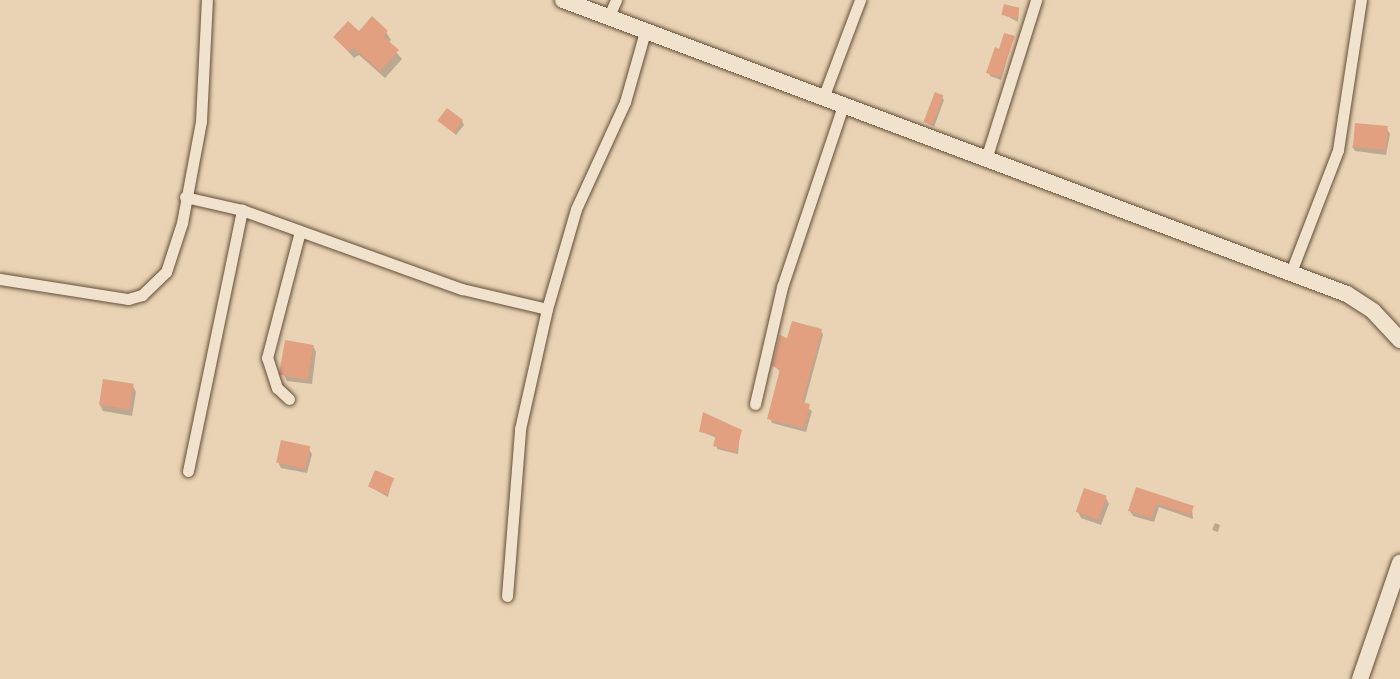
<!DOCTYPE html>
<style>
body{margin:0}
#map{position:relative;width:1400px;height:679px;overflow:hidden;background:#e9d3b4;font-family:"EB Garamond",serif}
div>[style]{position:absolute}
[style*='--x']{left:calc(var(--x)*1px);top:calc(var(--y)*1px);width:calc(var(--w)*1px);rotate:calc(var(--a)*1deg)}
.shadow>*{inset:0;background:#0003}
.building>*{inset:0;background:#e3a080;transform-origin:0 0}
.roads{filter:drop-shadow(0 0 2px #644e38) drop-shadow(0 0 2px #644e38)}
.street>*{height:11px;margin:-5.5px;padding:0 5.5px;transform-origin:5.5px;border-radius:5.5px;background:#f1e2ce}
.secondary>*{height:16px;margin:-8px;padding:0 8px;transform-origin:8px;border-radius:8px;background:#f1e2ce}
span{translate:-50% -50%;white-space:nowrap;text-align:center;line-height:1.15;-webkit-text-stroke:7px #f1e2ce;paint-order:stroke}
</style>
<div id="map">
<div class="shadow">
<div style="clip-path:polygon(1019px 10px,1018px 22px,1003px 14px)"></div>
<div style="clip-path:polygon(386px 32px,391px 40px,388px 43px,402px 59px,385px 78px,359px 55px,354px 58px,336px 38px)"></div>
<div style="clip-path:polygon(1013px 38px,1001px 80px,990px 76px,989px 73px,1001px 52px)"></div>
<div style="clip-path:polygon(942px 97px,944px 100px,934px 127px,926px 122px)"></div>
<div style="clip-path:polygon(440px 121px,462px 121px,464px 125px,456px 135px)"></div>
<div style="clip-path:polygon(1386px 128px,1390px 134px,1386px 155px,1355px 151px,1352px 146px)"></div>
<div style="clip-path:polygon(821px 330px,823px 335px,804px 405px,812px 411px,806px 432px,772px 423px,770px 418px,781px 372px,774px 366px,789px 340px)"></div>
<div style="clip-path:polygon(313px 346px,316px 352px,312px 384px,287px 381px,284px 375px)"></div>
<div style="clip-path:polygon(133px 386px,136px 392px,132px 416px,103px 411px,100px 405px)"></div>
<div style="clip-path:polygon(702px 432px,740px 432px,738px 454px,717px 449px,717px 438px)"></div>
<div style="clip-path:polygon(308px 448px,312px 454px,307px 473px,281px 468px,278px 462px)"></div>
<div style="clip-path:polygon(392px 479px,388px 497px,370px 487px)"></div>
<div style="clip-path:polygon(1137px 489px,1192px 507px,1193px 519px,1159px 507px,1154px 522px,1133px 516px,1130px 511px)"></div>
<div style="clip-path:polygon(1106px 498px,1109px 504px,1101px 525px,1081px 518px,1078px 512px)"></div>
<div style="clip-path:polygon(1215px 523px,1220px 525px,1218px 532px,1212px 530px)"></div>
</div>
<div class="building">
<div style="left:1004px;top:4px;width:16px;height:11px;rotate:14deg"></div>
<div style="clip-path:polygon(372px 16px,388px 31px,383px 36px,399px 50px,380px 71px,354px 48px,348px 51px,333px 37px,348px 21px,359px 31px)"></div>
<div style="clip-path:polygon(1004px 33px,1015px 36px,1000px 77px,986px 73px,995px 47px,999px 49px)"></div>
<div style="left:935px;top:92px;width:9px;height:32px;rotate:21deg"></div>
<div style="left:447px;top:108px;width:20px;height:16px;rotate:37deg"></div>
<div style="left:1355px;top:123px;width:33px;height:24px;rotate:5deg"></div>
<div style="clip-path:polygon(792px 321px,822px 329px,802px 402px,810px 404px,804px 428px,767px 419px,780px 369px,772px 366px,780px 335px,787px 338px)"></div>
<div style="left:285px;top:340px;width:29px;height:35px;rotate:10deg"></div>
<div style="left:103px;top:379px;width:31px;height:26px;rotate:9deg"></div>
<div style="clip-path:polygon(703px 412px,742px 430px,736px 452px,713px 446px,716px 435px,699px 432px)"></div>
<div style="left:281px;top:440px;width:30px;height:23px;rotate:12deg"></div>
<div style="left:375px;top:470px;width:21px;height:18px;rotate:23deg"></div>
<div style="clip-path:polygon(1136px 487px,1194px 506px,1190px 515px,1156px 503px,1152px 518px,1128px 511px)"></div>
<div style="left:1084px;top:488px;width:24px;height:25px;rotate:19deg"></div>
</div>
<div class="roads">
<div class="street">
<div style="--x:608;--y:18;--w:20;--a:-66"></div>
<div style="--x:823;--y:98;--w:105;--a:-69.3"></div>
<div style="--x:986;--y:159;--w:167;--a:-72.5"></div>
<div style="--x:185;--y:197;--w:58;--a:12.8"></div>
<div style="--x:242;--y:210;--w:234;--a:19.8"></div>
<div style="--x:462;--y:289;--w:87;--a:13.2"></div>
<div style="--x:547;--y:309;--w:104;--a:-73.8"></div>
<div style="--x:576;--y:209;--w:118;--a:-65.4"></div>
<div style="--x:625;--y:102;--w:73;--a:-74.1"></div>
<div style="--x:1291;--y:272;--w:131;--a:-68.9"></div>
<div style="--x:1338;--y:150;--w:152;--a:-81.3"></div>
<div style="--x:0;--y:279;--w:130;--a:8.9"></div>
<div style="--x:128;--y:299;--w:15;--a:-16"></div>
<div style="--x:142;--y:295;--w:33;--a:-44"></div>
<div style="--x:166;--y:272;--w:52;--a:-71.9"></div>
<div style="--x:182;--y:223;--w:104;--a:-79.4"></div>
<div style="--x:201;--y:121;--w:121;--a:-87.2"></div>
<div style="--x:289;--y:399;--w:16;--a:-137"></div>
<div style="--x:277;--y:388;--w:32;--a:-108"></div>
<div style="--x:267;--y:358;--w:131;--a:-75.4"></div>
<div style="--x:755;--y:404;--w:120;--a:-77"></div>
<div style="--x:782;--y:287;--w:191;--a:-71.4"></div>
<div style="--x:188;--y:471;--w:267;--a:-78.3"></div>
<div style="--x:507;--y:596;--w:168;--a:-85.5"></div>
<div style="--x:520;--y:429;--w:123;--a:-77.3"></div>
</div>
<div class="secondary">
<div style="--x:563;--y:0;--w:837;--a:20.56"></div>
<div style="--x:1347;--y:294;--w:31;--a:33"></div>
<div style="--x:1373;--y:311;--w:40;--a:47"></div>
<div style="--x:1360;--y:679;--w:123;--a:-71"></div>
</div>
</div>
</div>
